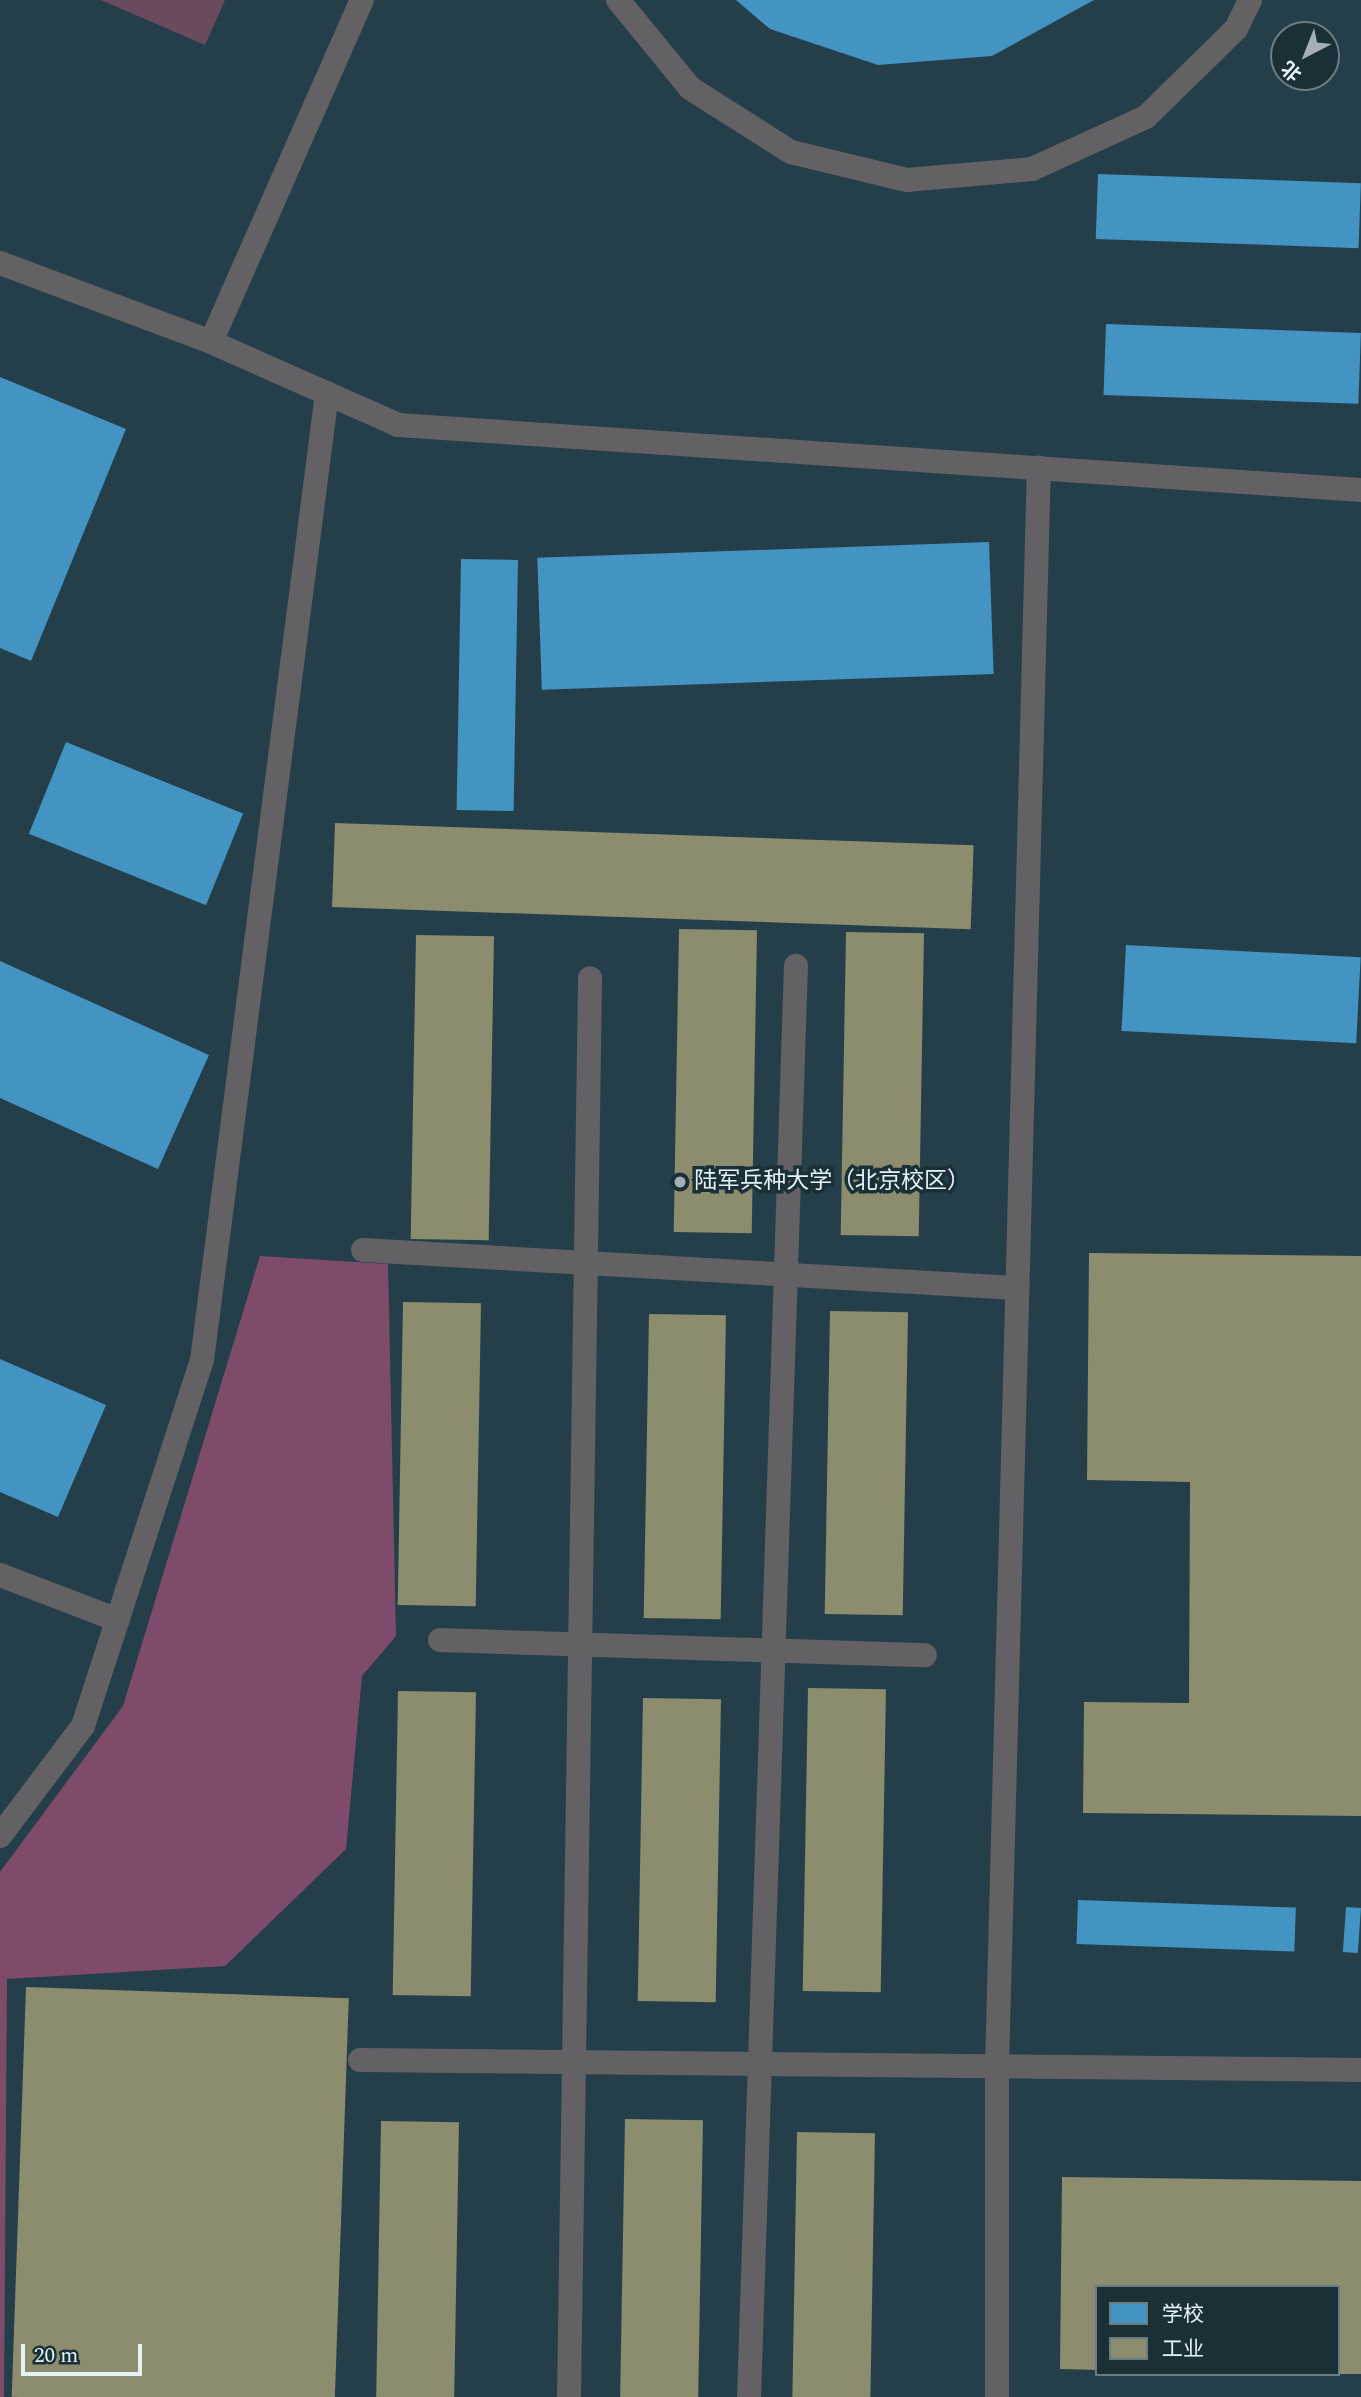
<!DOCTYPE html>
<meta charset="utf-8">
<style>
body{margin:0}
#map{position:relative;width:1361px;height:2397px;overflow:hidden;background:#2a363b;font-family:Spectral,"Noto Sans SC",serif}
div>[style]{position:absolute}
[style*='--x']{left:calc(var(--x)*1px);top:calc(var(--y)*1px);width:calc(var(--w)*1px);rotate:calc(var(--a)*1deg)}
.built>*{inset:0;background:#243f49}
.green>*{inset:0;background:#6a4a5e}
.forest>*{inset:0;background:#7f4b6b}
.schools>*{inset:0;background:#4393c3;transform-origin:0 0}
.industry>*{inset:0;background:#8c8c6e;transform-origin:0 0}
.service>*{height:24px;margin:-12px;padding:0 12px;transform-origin:12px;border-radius:12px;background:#636164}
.dots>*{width:19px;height:19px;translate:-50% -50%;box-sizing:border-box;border:4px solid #1a2f36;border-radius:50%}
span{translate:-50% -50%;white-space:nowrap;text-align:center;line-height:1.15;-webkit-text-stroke:7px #1a2f36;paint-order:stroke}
.poi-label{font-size:23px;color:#e5f2f7}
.left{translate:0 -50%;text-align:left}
.legend{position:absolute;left:1095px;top:2285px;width:245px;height:91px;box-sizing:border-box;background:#1a2f36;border:2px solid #6b7d83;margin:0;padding:9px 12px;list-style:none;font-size:21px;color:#e5f2f7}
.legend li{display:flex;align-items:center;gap:14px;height:35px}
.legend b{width:35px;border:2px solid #6b7d83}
.north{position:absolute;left:1270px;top:21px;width:70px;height:70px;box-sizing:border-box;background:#1a2f36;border:2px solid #6b7d83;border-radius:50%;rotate:222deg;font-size:19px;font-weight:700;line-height:28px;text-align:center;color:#e5f2f7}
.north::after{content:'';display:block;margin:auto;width:24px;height:32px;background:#a4b0b5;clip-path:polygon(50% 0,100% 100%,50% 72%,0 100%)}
.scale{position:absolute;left:21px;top:2344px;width:121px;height:32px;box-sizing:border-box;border:4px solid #e5f2f7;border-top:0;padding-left:9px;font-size:21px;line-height:24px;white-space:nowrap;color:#e5f2f7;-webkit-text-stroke:5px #1a2f36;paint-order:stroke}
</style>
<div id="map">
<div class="built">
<div style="clip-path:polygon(evenodd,0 0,1361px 0,1361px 2397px,0 2397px,0 0,1284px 35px,1326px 35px,1326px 77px,1284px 77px,1284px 35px,0 0,1097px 2287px,1338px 2287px,1338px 2374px,1097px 2374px,1097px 2287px)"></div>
</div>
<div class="green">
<div style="clip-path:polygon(101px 0,225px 0,205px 45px)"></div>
</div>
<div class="forest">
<div style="clip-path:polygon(260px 1256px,388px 1264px,396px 1636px,362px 1676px,346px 1849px,225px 1966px,7px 1979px,4px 2397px,0 2397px,0 1872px,123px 1706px)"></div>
</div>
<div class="schools">
<div style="clip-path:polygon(736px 0,1094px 0,992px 56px,878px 65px,770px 29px)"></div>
<div style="left:1098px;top:174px;width:263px;height:65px;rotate:2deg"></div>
<div style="left:1106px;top:324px;width:255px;height:71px;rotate:2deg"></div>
<div style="clip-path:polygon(0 377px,126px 429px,31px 661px,0 648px)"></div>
<div style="left:989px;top:542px;width:132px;height:452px;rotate:88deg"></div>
<div style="left:461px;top:559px;width:57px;height:251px;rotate:1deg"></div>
<div style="left:66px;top:742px;width:191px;height:99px;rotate:22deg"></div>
<div style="left:1126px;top:945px;width:235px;height:86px;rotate:3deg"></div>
<div style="clip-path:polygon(0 961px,209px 1055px,158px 1169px,0 1098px)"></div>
<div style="clip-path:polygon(0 1359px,106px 1405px,58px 1517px,0 1492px)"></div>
<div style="left:1078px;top:1900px;width:218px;height:44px;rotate:2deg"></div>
<div style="left:1346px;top:1907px;width:15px;height:45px;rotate:4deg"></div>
</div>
<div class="industry">
<div style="left:335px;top:823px;width:639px;height:84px;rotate:2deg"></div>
<div style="left:679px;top:929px;width:78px;height:303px;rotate:1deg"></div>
<div style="left:846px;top:932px;width:78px;height:303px;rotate:1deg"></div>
<div style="left:416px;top:935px;width:78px;height:304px;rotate:1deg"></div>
<div style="clip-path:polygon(1089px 1253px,1361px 1256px,1361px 1816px,1083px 1813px,1084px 1702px,1189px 1703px,1190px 1482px,1087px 1480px)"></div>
<div style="left:403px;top:1302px;width:78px;height:303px;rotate:1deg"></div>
<div style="left:830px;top:1311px;width:78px;height:303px;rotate:1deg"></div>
<div style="left:649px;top:1314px;width:77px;height:304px;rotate:1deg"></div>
<div style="left:808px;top:1688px;width:78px;height:303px;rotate:1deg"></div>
<div style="left:398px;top:1691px;width:78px;height:304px;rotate:1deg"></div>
<div style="left:643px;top:1698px;width:78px;height:303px;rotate:1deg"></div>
<div style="left:26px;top:1987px;width:323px;height:410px;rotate:2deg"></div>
<div style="left:625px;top:2119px;width:78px;height:278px;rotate:1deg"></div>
<div style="left:381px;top:2121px;width:78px;height:276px;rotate:1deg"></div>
<div style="left:797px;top:2132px;width:78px;height:265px;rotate:1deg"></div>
<div style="clip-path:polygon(1062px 2177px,1361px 2181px,1361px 2374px,1338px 2374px,1338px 2287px,1097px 2287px,1097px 2370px,1060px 2369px)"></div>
</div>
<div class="service">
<div style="--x:618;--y:0;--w:114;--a:50.7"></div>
<div style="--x:690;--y:88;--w:120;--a:32.4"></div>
<div style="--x:791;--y:152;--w:119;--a:13.6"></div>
<div style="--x:907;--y:180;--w:125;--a:-5"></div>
<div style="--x:1032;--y:169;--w:125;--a:-24.5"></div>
<div style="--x:1146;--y:117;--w:126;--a:-44.4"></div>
<div style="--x:1236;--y:29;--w:32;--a:-64"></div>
<div style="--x:0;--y:263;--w:225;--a:20.5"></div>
<div style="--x:211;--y:342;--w:205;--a:23.9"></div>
<div style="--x:398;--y:425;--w:965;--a:3.86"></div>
<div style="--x:211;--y:342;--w:374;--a:-66.2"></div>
<div style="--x:363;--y:1250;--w:655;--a:3.33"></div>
<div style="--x:0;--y:1575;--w:126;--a:20.9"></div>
<div style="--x:440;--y:1640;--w:485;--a:1.8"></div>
<div style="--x:0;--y:1836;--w:138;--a:-53"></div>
<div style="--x:83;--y:1726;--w:385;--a:-72"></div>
<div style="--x:202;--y:1360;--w:975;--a:-82.63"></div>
<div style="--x:360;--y:2060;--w:1001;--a:0.57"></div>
<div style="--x:569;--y:2397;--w:1419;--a:-89.15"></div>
<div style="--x:749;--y:2397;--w:1432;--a:-88.12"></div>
<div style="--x:997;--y:2397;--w:330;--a:-90"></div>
<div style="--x:997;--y:2067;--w:1600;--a:-88.5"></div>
</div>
<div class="dots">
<div style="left:680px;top:1182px;background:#a4b0b5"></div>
</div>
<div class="poi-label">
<span class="left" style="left:694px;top:1182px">陆军兵种大学（北京校区）</span>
</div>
<ul class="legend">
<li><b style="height:19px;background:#4393c3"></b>学校</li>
<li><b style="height:19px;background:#8c8c6e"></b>工业</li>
</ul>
<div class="north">北</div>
<div class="scale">20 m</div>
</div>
